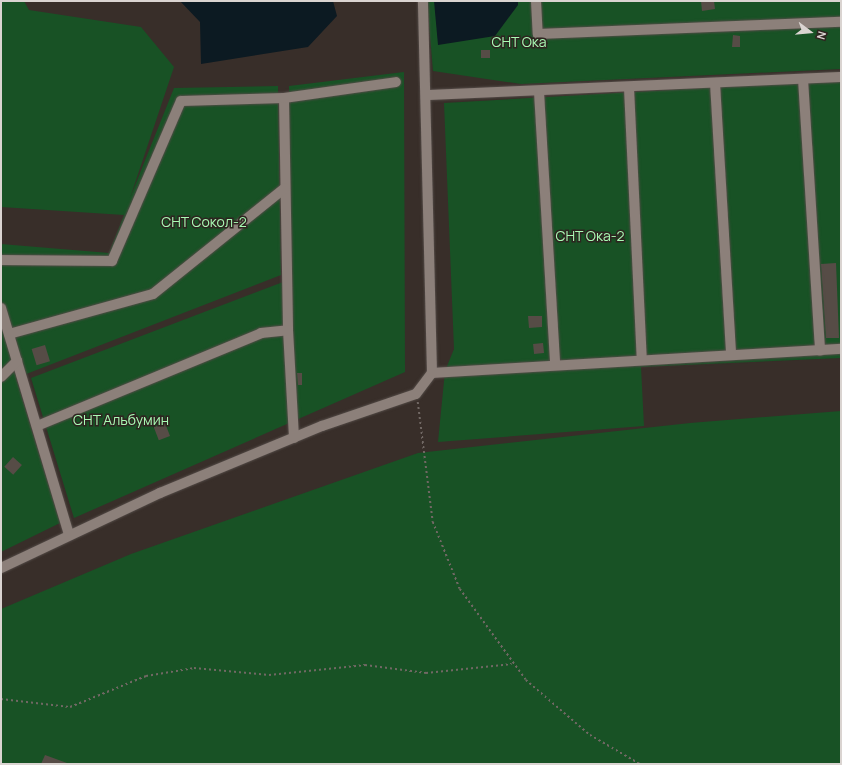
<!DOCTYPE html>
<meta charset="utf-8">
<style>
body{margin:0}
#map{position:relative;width:842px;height:765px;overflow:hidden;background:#382e29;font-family:Manrope,sans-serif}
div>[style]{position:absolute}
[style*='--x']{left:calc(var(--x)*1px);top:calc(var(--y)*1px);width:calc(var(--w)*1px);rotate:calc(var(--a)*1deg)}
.green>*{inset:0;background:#185225}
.water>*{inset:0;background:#0c1a22}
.building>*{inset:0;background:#564c46;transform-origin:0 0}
.path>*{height:1.5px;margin-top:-0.75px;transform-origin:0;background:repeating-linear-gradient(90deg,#716864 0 2px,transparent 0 5px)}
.roads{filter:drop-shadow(0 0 1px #534b47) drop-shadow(0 0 1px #534b47)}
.minor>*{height:10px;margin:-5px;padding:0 5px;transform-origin:5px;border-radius:5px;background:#8c807a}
span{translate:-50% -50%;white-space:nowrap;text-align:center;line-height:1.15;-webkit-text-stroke:3px #2e2420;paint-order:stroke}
.park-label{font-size:14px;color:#a9fbb4}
.frame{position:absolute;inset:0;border:2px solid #dad4d1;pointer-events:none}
.north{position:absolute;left:790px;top:12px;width:40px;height:40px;-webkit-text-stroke:3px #2e2420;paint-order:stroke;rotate:106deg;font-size:11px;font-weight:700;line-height:16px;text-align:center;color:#dad4d1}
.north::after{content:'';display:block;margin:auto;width:14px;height:18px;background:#dad4d1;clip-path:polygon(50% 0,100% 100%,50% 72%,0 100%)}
</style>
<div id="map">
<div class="green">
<div style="clip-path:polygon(1px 1px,24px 1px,29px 10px,141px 27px,174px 67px,130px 198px,174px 88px,278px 86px,281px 275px,16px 378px,60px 523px,1px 552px,1px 244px,109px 253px,124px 215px,1px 207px)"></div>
<div style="clip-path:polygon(427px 1px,841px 1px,841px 69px,521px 84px,433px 71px)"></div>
<div style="clip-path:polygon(404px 72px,405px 372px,74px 518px,31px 378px,291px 279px,289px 86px)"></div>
<div style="clip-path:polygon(841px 80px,841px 358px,641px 367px,644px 426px,438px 442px,445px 371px,454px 349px,444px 103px)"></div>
<div style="clip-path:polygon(841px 411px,841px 764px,1px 764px,1px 609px,131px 554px,418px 453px,690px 423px)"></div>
</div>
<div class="water">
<div style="clip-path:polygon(180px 1px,333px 1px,337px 16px,308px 47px,201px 64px,200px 22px)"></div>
<div style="clip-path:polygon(434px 1px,518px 1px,518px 5px,495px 36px,438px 45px)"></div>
</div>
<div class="building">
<div style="clip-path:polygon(701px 1px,714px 1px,715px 9px,702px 11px)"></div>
<div style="clip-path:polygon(733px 35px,740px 36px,740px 47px,732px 47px)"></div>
<div style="left:481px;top:50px;width:9px;height:8px"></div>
<div style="clip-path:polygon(836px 263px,839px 338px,826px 338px,821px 264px)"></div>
<div style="clip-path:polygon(528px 316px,542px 316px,542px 327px,529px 328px)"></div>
<div style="left:543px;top:343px;width:10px;height:10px;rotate:84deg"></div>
<div style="left:45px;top:345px;width:17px;height:14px;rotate:73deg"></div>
<div style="clip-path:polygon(297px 373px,302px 373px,302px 385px,298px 385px)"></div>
<div style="left:165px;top:423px;width:14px;height:12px;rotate:69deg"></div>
<div style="left:13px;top:457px;width:12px;height:13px;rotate:42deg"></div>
<div style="clip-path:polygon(45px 755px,67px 763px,67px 764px,41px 764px)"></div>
</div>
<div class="path">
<div style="--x:418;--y:402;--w:121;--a:82.9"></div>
<div style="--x:433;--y:522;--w:72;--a:68.1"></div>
<div style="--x:460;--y:589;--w:112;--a:54"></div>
<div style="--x:526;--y:680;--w:84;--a:40.7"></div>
<div style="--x:590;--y:735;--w:58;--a:30.1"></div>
<div style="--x:1;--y:699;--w:69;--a:6.6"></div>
<div style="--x:70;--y:707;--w:82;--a:-22.2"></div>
<div style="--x:146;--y:676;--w:49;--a:-9.5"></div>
<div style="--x:194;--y:668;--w:75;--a:5.3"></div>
<div style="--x:269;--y:675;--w:97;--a:-5.9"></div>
<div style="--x:365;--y:665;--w:62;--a:7.5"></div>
<div style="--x:426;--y:673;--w:86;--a:-6"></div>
</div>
<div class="roads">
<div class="minor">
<div style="--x:536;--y:1;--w:33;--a:87"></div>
<div style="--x:538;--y:34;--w:303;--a:-2.3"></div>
<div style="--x:803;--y:79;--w:272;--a:86.4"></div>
<div style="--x:715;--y:83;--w:272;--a:86.6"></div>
<div style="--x:629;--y:88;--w:271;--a:87.3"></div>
<div style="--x:539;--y:92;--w:273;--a:86.6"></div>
<div style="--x:428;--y:95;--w:413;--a:-2.5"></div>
<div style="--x:284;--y:98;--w:232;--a:89"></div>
<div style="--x:288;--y:330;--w:108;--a:86.8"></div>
<div style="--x:1;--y:260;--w:111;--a:0.5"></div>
<div style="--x:112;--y:261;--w:174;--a:-66.7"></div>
<div style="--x:181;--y:101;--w:103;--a:-1.7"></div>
<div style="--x:284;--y:98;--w:113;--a:-8.1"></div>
<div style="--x:1;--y:308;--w:237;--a:73.3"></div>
<div style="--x:9;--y:334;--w:149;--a:-15.5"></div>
<div style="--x:153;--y:294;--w:169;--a:-38.8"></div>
<div style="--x:432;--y:373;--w:410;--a:-3.4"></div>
<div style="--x:1;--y:377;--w:23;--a:-45"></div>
<div style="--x:37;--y:426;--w:243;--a:-22.5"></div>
<div style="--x:261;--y:333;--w:27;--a:-6"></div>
<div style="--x:1;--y:568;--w:176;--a:-25.3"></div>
<div style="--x:160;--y:493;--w:175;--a:-22.5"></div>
<div style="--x:322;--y:426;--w:99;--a:-18.8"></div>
<div style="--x:416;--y:394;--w:26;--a:-53"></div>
<div style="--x:432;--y:373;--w:372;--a:-91.4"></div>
</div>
</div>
<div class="park-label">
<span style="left:519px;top:42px">СНТ Ока</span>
<span style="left:204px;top:222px">СНТ Сокол-2</span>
<span style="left:590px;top:236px">СНТ Ока-2</span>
<span style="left:121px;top:420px">СНТ Альбумин</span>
</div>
<div class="frame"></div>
<div class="north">N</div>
</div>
